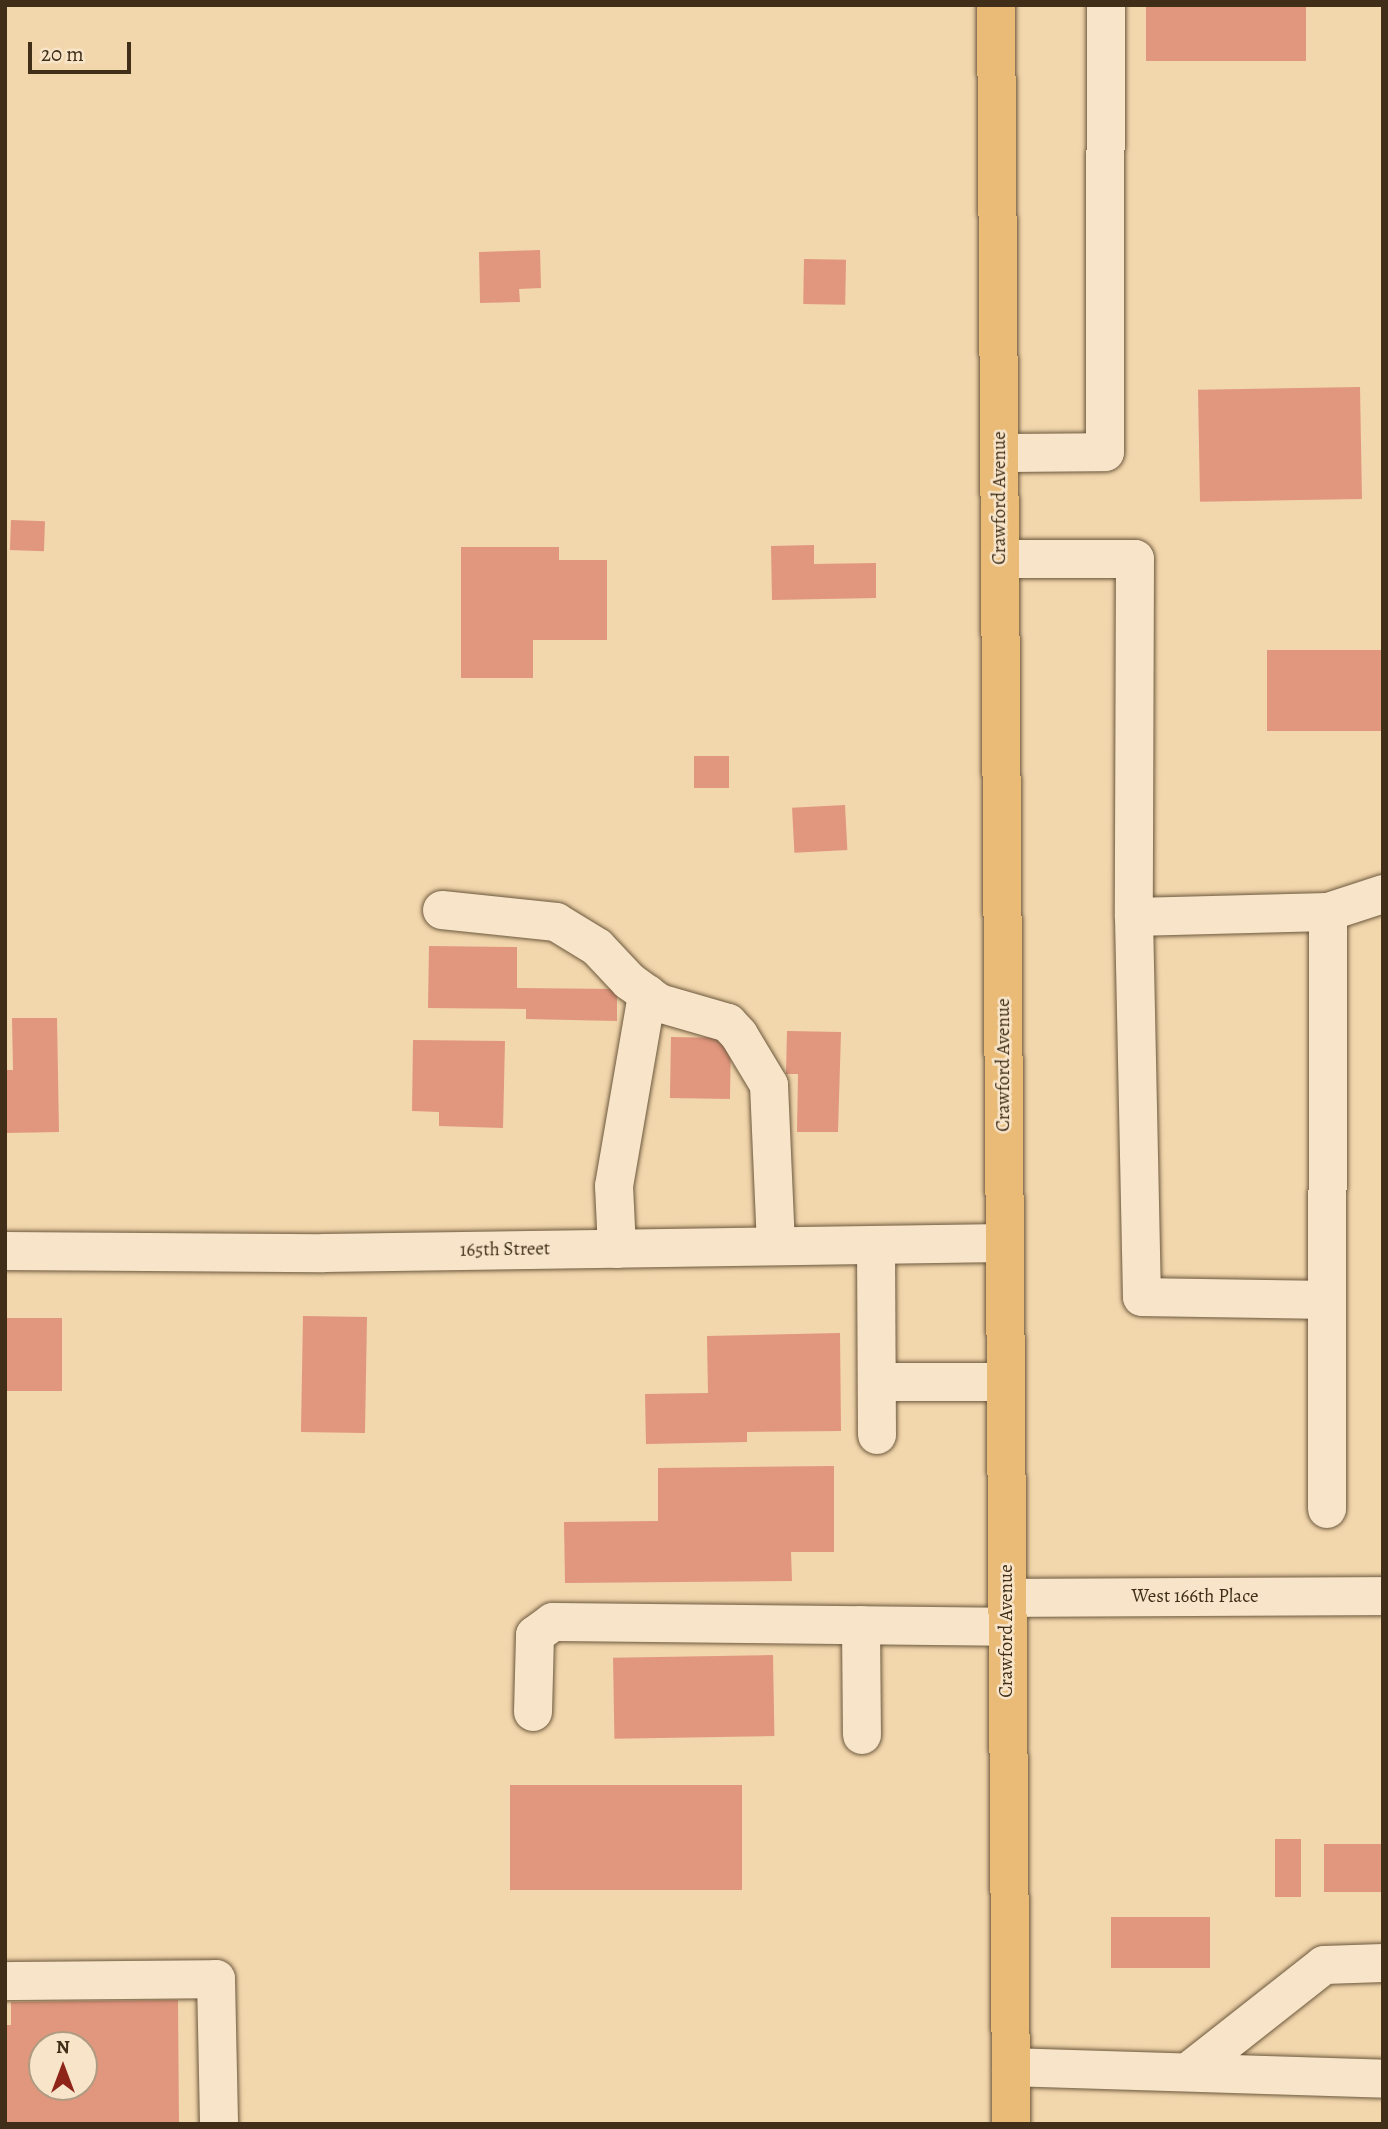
<!DOCTYPE html>
<style>
body{margin:0}
#map{position:relative;width:1388px;height:2129px;overflow:hidden;background:#f2d6ac;font-family:Alegreya,serif}
div>[style]{position:absolute}
[style*='--x']{left:calc(var(--x)*1px);top:calc(var(--y)*1px);width:calc(var(--w)*1px);rotate:calc(var(--a)*1deg)}
.building>*{inset:0;background:#e1967e;transform-origin:0 0}
.roads{filter:drop-shadow(0 0 2px #6c583d) drop-shadow(0 0 2px #6c583d)}
.minor>*{height:38px;margin:-19px;padding:0 19px;transform-origin:19px;border-radius:19px;background:#f7e4c9}
.major>*{height:38px;margin:-19px;padding:0 19px;transform-origin:19px;border-radius:19px;background:#e9bb76}
span{translate:-50% -50%;white-space:nowrap;text-align:center;line-height:1.15;-webkit-text-stroke:5px #f7e4c9;paint-order:stroke}
.street-label{font-size:19px;color:#402e18}
.frame{position:absolute;inset:0;border:7px solid #402e18;pointer-events:none}
.north{position:absolute;left:28px;top:2031px;width:70px;height:70px;box-sizing:border-box;background:#f7e4c9;border:2px solid #ae9b82;border-radius:50%;rotate:0deg;font-size:19px;font-weight:700;line-height:28px;text-align:center;color:#402e18}
.north::after{content:'';display:block;margin:auto;width:24px;height:32px;background:#8f2418;clip-path:polygon(50% 0,100% 100%,50% 72%,0 100%)}
.scale{position:absolute;left:28px;top:42px;width:103px;height:32px;box-sizing:border-box;border:4px solid #402e18;border-top:0;padding-left:9px;font-size:21px;line-height:24px;white-space:nowrap;color:#402e18;-webkit-text-stroke:5px #f7e4c9;paint-order:stroke}
</style>
<div id="map">
<div class="building">
<div style="left:1146px;top:5px;width:160px;height:56px"></div>
<div style="clip-path:polygon(540px 250px,541px 288px,519px 289px,520px 302px,480px 303px,479px 252px)"></div>
<div style="left:804px;top:259px;width:42px;height:45px;rotate:1deg"></div>
<div style="left:1360px;top:387px;width:112px;height:162px;rotate:89deg"></div>
<div style="left:11px;top:520px;width:34px;height:30px;rotate:2deg"></div>
<div style="clip-path:polygon(814px 545px,814px 564px,876px 563px,876px 598px,772px 600px,771px 546px)"></div>
<div style="clip-path:polygon(461px 547px,559px 547px,559px 560px,607px 560px,607px 640px,533px 640px,533px 678px,461px 678px)"></div>
<div style="left:1383px;top:650px;width:81px;height:116px;rotate:90deg"></div>
<div style="left:694px;top:756px;width:35px;height:32px"></div>
<div style="left:845px;top:805px;width:45px;height:53px;rotate:87deg"></div>
<div style="clip-path:polygon(429px 946px,517px 947px,517px 988px,617px 989px,617px 1021px,526px 1019px,526px 1009px,428px 1008px)"></div>
<div style="clip-path:polygon(12px 1018px,57px 1018px,59px 1132px,5px 1133px,5px 1070px,13px 1070px)"></div>
<div style="clip-path:polygon(787px 1031px,841px 1032px,838px 1132px,797px 1132px,798px 1074px,786px 1074px)"></div>
<div style="left:671px;top:1037px;width:60px;height:61px;rotate:1deg"></div>
<div style="clip-path:polygon(413px 1040px,505px 1041px,503px 1128px,439px 1126px,439px 1112px,412px 1111px)"></div>
<div style="left:303px;top:1316px;width:64px;height:116px;rotate:1deg"></div>
<div style="left:62px;top:1318px;width:73px;height:57px;rotate:90deg"></div>
<div style="clip-path:polygon(840px 1333px,841px 1431px,747px 1432px,747px 1442px,646px 1444px,645px 1394px,708px 1393px,707px 1336px)"></div>
<div style="clip-path:polygon(834px 1466px,834px 1552px,791px 1552px,792px 1581px,565px 1583px,564px 1522px,658px 1521px,658px 1468px)"></div>
<div style="left:773px;top:1655px;width:81px;height:160px;rotate:89deg"></div>
<div style="left:510px;top:1785px;width:232px;height:105px"></div>
<div style="left:1275px;top:1839px;width:26px;height:58px"></div>
<div style="left:1383px;top:1844px;width:48px;height:59px;rotate:90deg"></div>
<div style="left:1210px;top:1917px;width:51px;height:99px;rotate:90deg"></div>
<div style="clip-path:polygon(evenodd,178px 2000px,179px 2124px,5px 2124px,5px 2025px,11px 2025px,11px 2002px,178px 2000px,42px 2045px,84px 2045px,84px 2087px,42px 2087px,42px 2045px)"></div>
</div>
<div class="roads">
<div class="minor">
<div style="--x:1000;--y:453;--w:105;--a:-0.5"></div>
<div style="--x:1105;--y:452;--w:447;--a:-89.9"></div>
<div style="--x:1000;--y:559;--w:135;--a:0"></div>
<div style="--x:1135;--y:559;--w:358;--a:90.2"></div>
<div style="--x:1134;--y:917;--w:380;--a:88.8"></div>
<div style="--x:1142;--y:1297;--w:185;--a:0.9"></div>
<div style="--x:442;--y:910;--w:115;--a:6"></div>
<div style="--x:556;--y:922;--w:48;--a:31.4"></div>
<div style="--x:597;--y:947;--w:47;--a:46.7"></div>
<div style="--x:629;--y:981;--w:37;--a:36"></div>
<div style="--x:659;--y:1003;--w:72;--a:16.2"></div>
<div style="--x:728;--y:1023;--w:16;--a:47"></div>
<div style="--x:739;--y:1035;--w:58;--a:59"></div>
<div style="--x:769;--y:1085;--w:161;--a:87.5"></div>
<div style="--x:1328;--y:912;--w:58;--a:-18.1"></div>
<div style="--x:1134;--y:917;--w:194;--a:-1.5"></div>
<div style="--x:1328;--y:912;--w:597;--a:90.1"></div>
<div style="--x:876;--y:1245;--w:190;--a:89.7"></div>
<div style="--x:617;--y:1249;--w:63;--a:-92.7"></div>
<div style="--x:614;--y:1186;--w:195;--a:-80.2"></div>
<div style="--x:5;--y:1251;--w:319;--a:0.4"></div>
<div style="--x:324;--y:1253;--w:681;--a:-0.84"></div>
<div style="--x:877;--y:1382;--w:129;--a:0"></div>
<div style="--x:1007;--y:1598;--w:376;--a:-0.3"></div>
<div style="--x:861;--y:1625;--w:110;--a:89.5"></div>
<div style="--x:533;--y:1712;--w:77;--a:-88.5"></div>
<div style="--x:535;--y:1635;--w:22;--a:-36"></div>
<div style="--x:553;--y:1622;--w:454;--a:0.6"></div>
<div style="--x:5;--y:1981;--w:211;--a:-0.5"></div>
<div style="--x:216;--y:1979;--w:145;--a:88.8"></div>
<div style="--x:1011;--y:2067;--w:372;--a:1.8"></div>
<div style="--x:1188;--y:2072;--w:173;--a:-38.2"></div>
<div style="--x:1324;--y:1965;--w:59;--a:-1.9"></div>
</div>
<div class="major">
<div style="--x:996;--y:5;--w:2119;--a:89.59"></div>
</div>
</div>
<div class="street-label">
<span style="left:1000px;top:498px;rotate:-90deg">Crawford Avenue</span>
<span style="left:1004px;top:1065px;rotate:-90deg">Crawford Avenue</span>
<span style="left:505px;top:1250px;rotate:-1deg">165th Street</span>
<span style="left:1195px;top:1597px">West 166th Place</span>
<span style="left:1007px;top:1631px;rotate:-90deg">Crawford Avenue</span>
</div>
<div class="frame"></div>
<div class="north">N</div>
<div class="scale">20 m</div>
</div>
